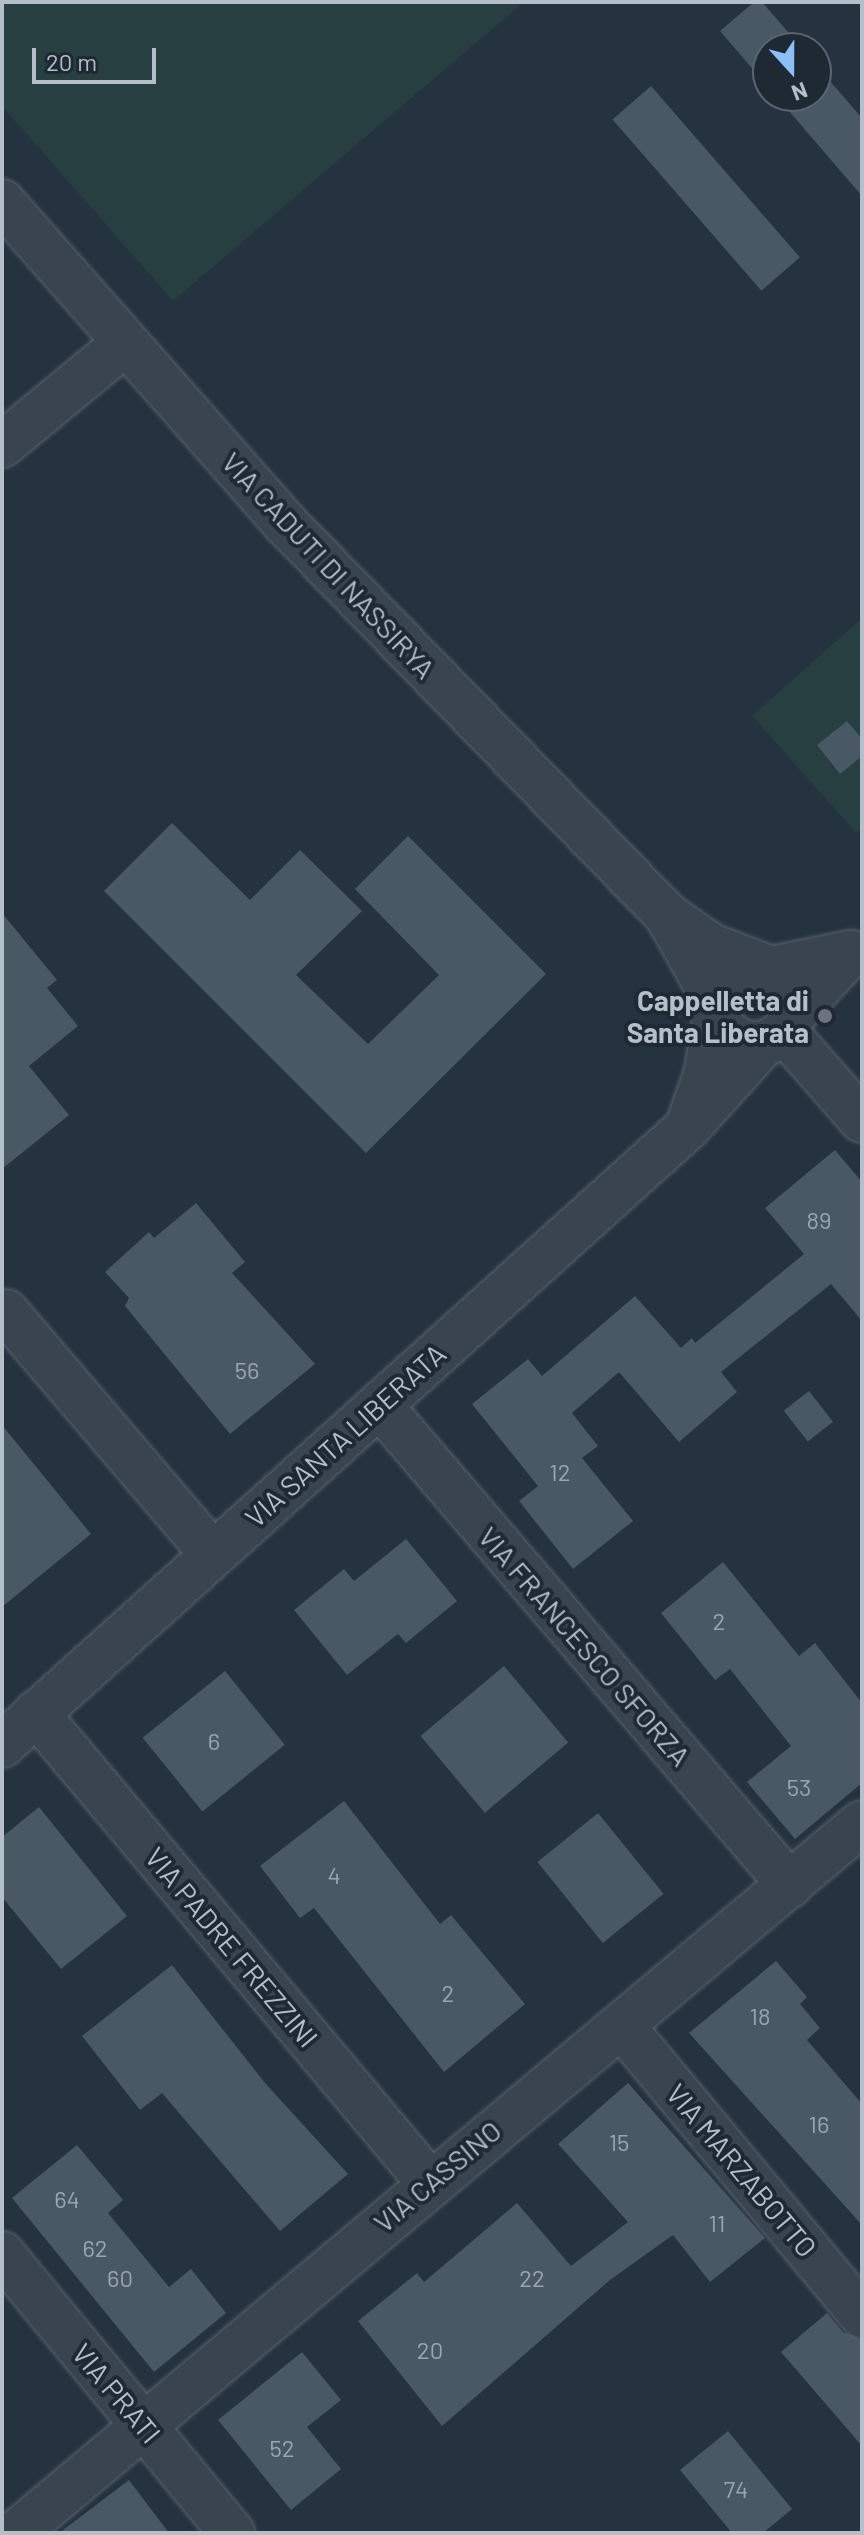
<!DOCTYPE html>
<style>
body{margin:0}
#map{position:relative;width:864px;height:2535px;overflow:hidden;background:#25323f;font-family:Barlow,sans-serif}
div>[style]{position:absolute}
[style*='--x']{left:calc(var(--x)*1px);top:calc(var(--y)*1px);width:calc(var(--w)*1px);rotate:calc(var(--a)*1deg)}
.green>*{inset:0;background:#273f40}
.building>*{inset:0;background:#495865;transform-origin:0 0}
.roads{filter:drop-shadow(0 0 2px #57626d) drop-shadow(0 0 2px #57626d)}
.minor>*{height:44px;margin:-22px;padding:0 22px;transform-origin:22px;border-radius:22px;background:#39444f}
.minor>.ring{margin:-22px;padding:0;box-sizing:content-box;background:none;border:44px solid #39444f;border-radius:50%}
.dots>*{width:22px;height:22px;translate:-50% -50%;box-sizing:border-box;border:4px solid #1e2934;border-radius:50%}
span{translate:-50% -50%;white-space:nowrap;text-align:center;line-height:1.15;-webkit-text-stroke:8px #1e2934;paint-order:stroke}
.number-label{font-size:24px;color:#9aa5b1}
.number-label span{-webkit-text-stroke-width:0}
.street-label{font-size:28px;color:#b5bfca}
.poi-label{font-size:28px;color:#b5bfca;font-weight:700}
.right{translate:-100% -50%;text-align:right}
.frame{position:absolute;inset:0;border:4px solid #b5bfca;pointer-events:none}
.north{position:absolute;left:752px;top:32px;width:80px;height:80px;box-sizing:border-box;background:#1e2934;border:2px solid #5a6570;border-radius:50%;rotate:159deg;font-size:22px;font-weight:700;line-height:32px;text-align:center;color:#b5bfca}
.north::after{content:'';display:block;margin:auto;width:28px;height:36px;background:#8dbff7;clip-path:polygon(50% 0,100% 100%,50% 72%,0 100%)}
.scale{position:absolute;left:32px;top:48px;width:124px;height:36px;box-sizing:border-box;border:4px solid #b5bfca;border-top:0;padding-left:10px;font-size:24px;line-height:28px;white-space:nowrap;color:#b5bfca;-webkit-text-stroke:6px #1e2934;paint-order:stroke}
</style>
<div id="map">
<div class="green">
<div style="clip-path:polygon(2px 2px,524px 2px,173px 301px,2px 106px)"></div>
<div style="clip-path:polygon(862px 618px,862px 829px,856px 833px,752px 716px)"></div>
</div>
<div class="building">
<div style="clip-path:polygon(754px 2px,762px 2px,802px 48px,768px 48px,768px 87px,720px 31px)"></div>
<div style="clip-path:polygon(816px 65px,862px 118px,862px 196px,776px 96px,816px 96px)"></div>
<div style="left:651px;top:86px;width:227px;height:51px;rotate:49deg"></div>
<div style="clip-path:polygon(847px 721px,862px 739px,862px 756px,840px 774px,817px 745px)"></div>
<div style="clip-path:polygon(172px 823px,250px 900px,300px 850px,362px 911px,296px 975px,368px 1044px,439px 975px,355px 889px,408px 836px,546px 974px,366px 1153px,104px 891px)"></div>
<div style="clip-path:polygon(2px 913px,57px 980px,47px 988px,78px 1026px,29px 1066px,69px 1115px,2px 1169px)"></div>
<div style="clip-path:polygon(835px 1150px,862px 1182px,862px 1321px,831px 1284px,721px 1372px,737px 1392px,679px 1442px,619px 1372px,572px 1413px,598px 1446px,582px 1458px,633px 1521px,573px 1569px,519px 1501px,538px 1486px,472px 1404px,528px 1359px,542px 1376px,635px 1296px,681px 1348px,692px 1338px,695px 1343px,804px 1254px,765px 1208px)"></div>
<div style="clip-path:polygon(196px 1203px,245px 1262px,232px 1273px,315px 1364px,230px 1434px,125px 1306px,129px 1298px,105px 1272px,149px 1232px,154px 1238px)"></div>
<div style="left:809px;top:1391px;width:39px;height:32px;rotate:52deg"></div>
<div style="clip-path:polygon(2px 1425px,91px 1534px,2px 1607px)"></div>
<div style="clip-path:polygon(406px 1539px,457px 1601px,406px 1643px,398px 1634px,347px 1675px,294px 1610px,344px 1569px,354px 1581px)"></div>
<div style="clip-path:polygon(723px 1562px,799px 1656px,815px 1643px,862px 1703px,862px 1783px,795px 1839px,747px 1782px,791px 1746px,730px 1669px,715px 1680px,661px 1613px)"></div>
<div style="left:504px;top:1666px;width:100px;height:109px;rotate:50deg"></div>
<div style="left:225px;top:1671px;width:95px;height:106px;rotate:51deg"></div>
<div style="clip-path:polygon(344px 1801px,440px 1924px,451px 1915px,525px 2004px,444px 2072px,314px 1908px,300px 1918px,260px 1866px)"></div>
<div style="clip-path:polygon(39px 1807px,127px 1916px,61px 1969px,2px 1897px,2px 1837px)"></div>
<div style="left:598px;top:1813px;width:104px;height:78px;rotate:51deg"></div>
<div style="clip-path:polygon(776px 1961px,807px 1997px,800px 2004px,820px 2028px,807px 2040px,862px 2104px,862px 2225px,689px 2033px)"></div>
<div style="clip-path:polygon(172px 1965px,265px 2083px,348px 2174px,280px 2231px,162px 2093px,140px 2110px,82px 2036px)"></div>
<div style="clip-path:polygon(628px 2083px,765px 2238px,710px 2282px,673px 2235px,610px 2280px,442px 2426px,358px 2321px,417px 2273px,424px 2282px,517px 2203px,571px 2266px,628px 2222px,558px 2144px)"></div>
<div style="clip-path:polygon(77px 2145px,123px 2200px,108px 2213px,169px 2287px,191px 2269px,226px 2313px,154px 2372px,12px 2198px)"></div>
<div style="clip-path:polygon(827px 2313px,843px 2332px,862px 2340px,862px 2446px,781px 2352px)"></div>
<div style="clip-path:polygon(302px 2352px,341px 2400px,307px 2427px,341px 2469px,291px 2510px,218px 2420px)"></div>
<div style="clip-path:polygon(728px 2431px,792px 2509px,763px 2533px,732px 2533px,680px 2470px)"></div>
<div style="clip-path:polygon(129px 2480px,169px 2533px,59px 2533px)"></div>
</div>
<div class="roads">
<div class="minor">
<div style="--x:2;--y:202;--w:428;--a:48.6"></div>
<div style="--x:285;--y:523;--w:549;--a:45.74"></div>
<div style="--x:2;--y:445;--w:157;--a:-39.6"></div>
<div class="ring" style="left:716px;top:966px;width:34px;height:34px"></div>
<div style="--x:771;--y:969;--w:82;--a:-11.3"></div>
<div style="--x:851;--y:953;--w:85;--a:133.1"></div>
<div style="--x:716;--y:1002;--w:98;--a:-119.2"></div>
<div style="--x:668;--y:916;--w:52;--a:34.9"></div>
<div style="--x:711;--y:946;--w:56;--a:21"></div>
<div style="--x:716;--y:1015;--w:58;--a:99"></div>
<div style="--x:707;--y:1072;--w:58;--a:109.1"></div>
<div style="--x:688;--y:1127;--w:113;--a:-47.9"></div>
<div style="--x:784;--y:1031;--w:118;--a:48.8"></div>
<div style="--x:6;--y:1312;--w:317;--a:49.5"></div>
<div style="--x:381;--y:1407;--w:629;--a:49.45"></div>
<div style="--x:36;--y:1713;--w:610;--a:50.05"></div>
<div style="--x:2;--y:1745;--w:923;--a:-42.01"></div>
<div style="--x:622;--y:2026;--w:376;--a:50.3"></div>
<div style="--x:2;--y:2254;--w:362;--a:50.5"></div>
<div style="--x:16;--y:2533;--w:1104;--a:-40"></div>
</div>
</div>
<div class="dots">
<div style="left:825px;top:1016px;background:#6b7280"></div>
</div>
<div class="number-label">
<span style="left:819px;top:1220px">89</span>
<span style="left:247px;top:1370px">56</span>
<span style="left:560px;top:1472px">12</span>
<span style="left:719px;top:1621px">2</span>
<span style="left:214px;top:1741px">6</span>
<span style="left:799px;top:1787px">53</span>
<span style="left:334px;top:1875px">4</span>
<span style="left:448px;top:1993px">2</span>
<span style="left:760px;top:2016px">18</span>
<span style="left:819px;top:2124px">16</span>
<span style="left:619px;top:2142px">15</span>
<span style="left:67px;top:2199px">64</span>
<span style="left:717px;top:2223px">11</span>
<span style="left:95px;top:2248px">62</span>
<span style="left:120px;top:2278px">60</span>
<span style="left:532px;top:2278px">22</span>
<span style="left:430px;top:2350px">20</span>
<span style="left:282px;top:2448px">52</span>
<span style="left:736px;top:2489px">74</span>
</div>
<div class="street-label">
<span style="left:329px;top:565px;rotate:47deg">VIA CADUTI DI NASSIRYA</span>
<span style="left:345px;top:1435px;rotate:-42deg">VIA SANTA LIBERATA</span>
<span style="left:585px;top:1646px;rotate:49deg">VIA FRANCESCO SFORZA</span>
<span style="left:232px;top:1947px;rotate:50deg">VIA PADRE FREZZINI</span>
<span style="left:742px;top:2170px;rotate:50deg">VIA MARZABOTTO</span>
<span style="left:437px;top:2176px;rotate:-40deg">VIA CASSINO</span>
<span style="left:117px;top:2393px;rotate:50deg">VIA PRATI</span>
</div>
<div class="poi-label">
<span class="right" style="left:809px;top:1016px">Cappelletta di<br>Santa Liberata</span>
</div>
<div class="frame"></div>
<div class="north">N</div>
<div class="scale">20 m</div>
</div>
